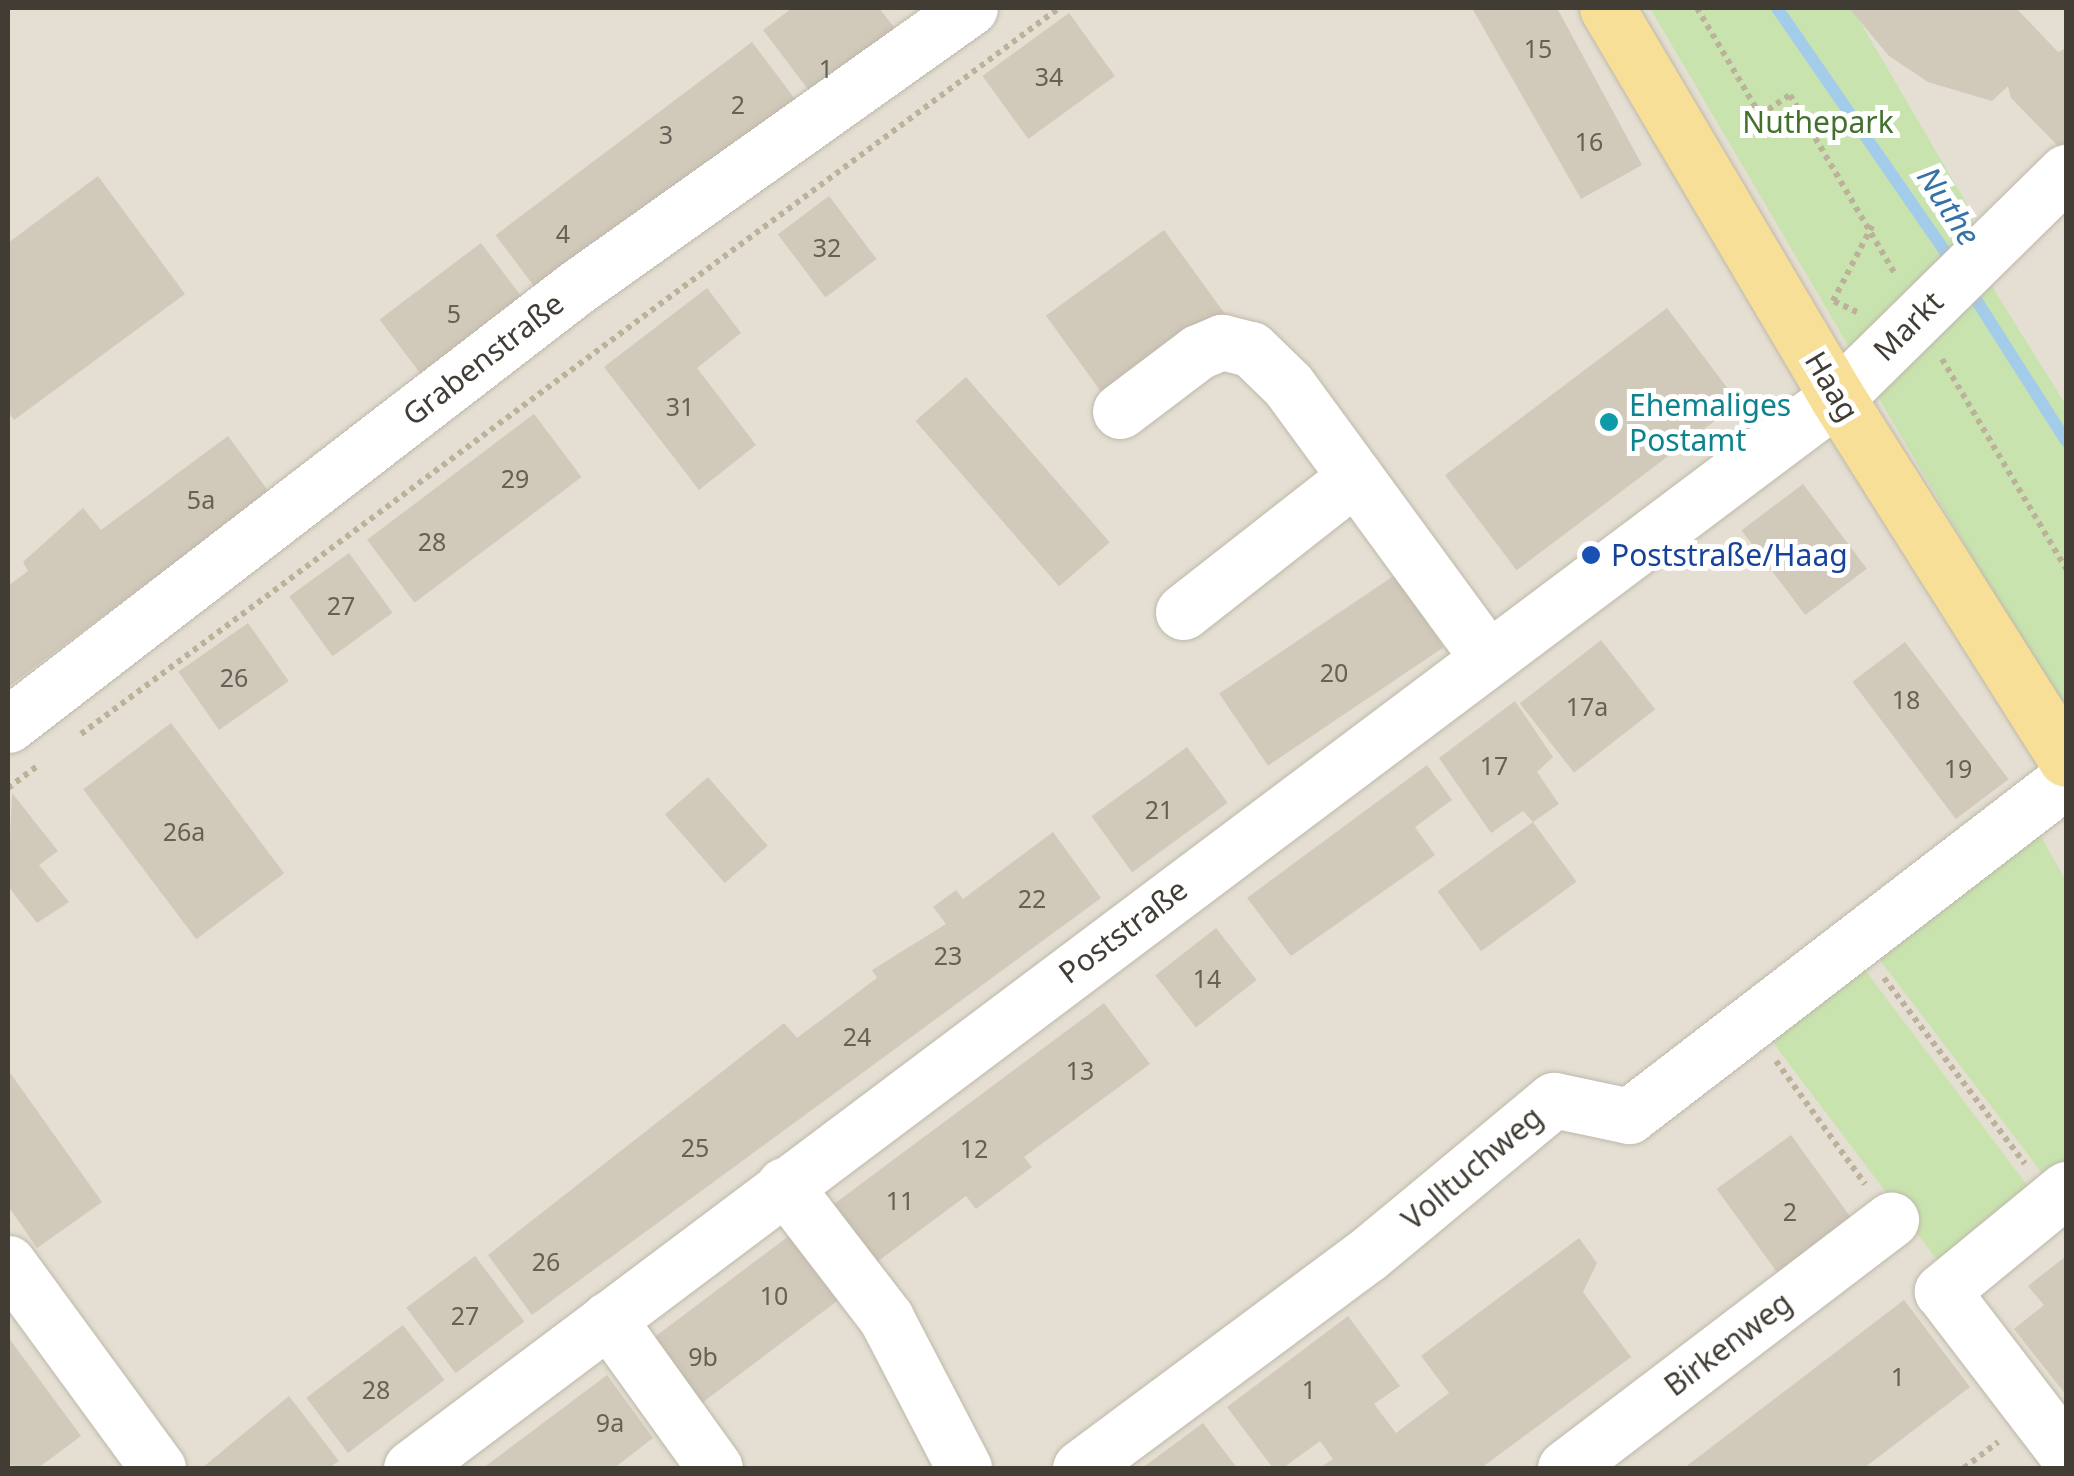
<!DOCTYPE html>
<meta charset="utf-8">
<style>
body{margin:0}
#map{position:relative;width:2074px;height:1476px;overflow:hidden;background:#f1ede4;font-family:"Noto Sans",sans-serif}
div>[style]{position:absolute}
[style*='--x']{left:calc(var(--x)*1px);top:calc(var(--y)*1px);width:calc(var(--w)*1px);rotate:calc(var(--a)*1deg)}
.residential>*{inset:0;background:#e4dfd2;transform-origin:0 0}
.green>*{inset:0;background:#c9e3af;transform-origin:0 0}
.stream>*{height:12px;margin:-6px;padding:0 6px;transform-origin:6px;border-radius:6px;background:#a3cbea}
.building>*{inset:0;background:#d1c9ba;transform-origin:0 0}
.path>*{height:6px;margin-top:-3px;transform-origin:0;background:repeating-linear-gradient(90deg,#bcb19a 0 5px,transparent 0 10px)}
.roads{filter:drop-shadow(0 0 2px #beb8aa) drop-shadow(0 0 2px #beb8aa)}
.minor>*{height:55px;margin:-27.5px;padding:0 27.5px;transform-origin:27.5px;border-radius:27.5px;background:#fff}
.major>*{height:55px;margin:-27.5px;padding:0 27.5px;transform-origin:27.5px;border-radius:27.5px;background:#f7df97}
.dots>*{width:28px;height:28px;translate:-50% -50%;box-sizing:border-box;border:5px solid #fff;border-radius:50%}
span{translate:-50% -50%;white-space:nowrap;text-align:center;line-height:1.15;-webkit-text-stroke:10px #fff;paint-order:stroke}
.number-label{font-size:25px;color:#666056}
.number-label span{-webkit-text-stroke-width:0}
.park-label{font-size:30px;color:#43702c}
.street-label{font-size:30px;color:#423d34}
.culture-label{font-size:30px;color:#0d838f}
.left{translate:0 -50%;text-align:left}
.transit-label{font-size:30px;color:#164399}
.water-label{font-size:32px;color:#3672a6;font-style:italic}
.frame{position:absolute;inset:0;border:10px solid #423d34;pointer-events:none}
</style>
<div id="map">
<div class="residential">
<div style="left:8px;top:8px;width:2058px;height:1460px"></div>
</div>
<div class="green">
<div style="clip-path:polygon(1650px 8px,1852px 8px,1972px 213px,1978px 264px,2066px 405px,2066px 717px)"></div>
<div style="clip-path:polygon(2035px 826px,2066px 881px,2066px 1167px,2048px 1181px,1873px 951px)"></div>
<div style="left:1859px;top:962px;width:289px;height:117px;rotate:53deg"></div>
</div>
<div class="stream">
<div style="--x:1777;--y:8;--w:313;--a:55.4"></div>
<div style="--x:1968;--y:287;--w:183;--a:57.5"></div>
</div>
<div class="building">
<div style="clip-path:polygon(792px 8px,879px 8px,901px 36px,817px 101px,763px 30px)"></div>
<div style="clip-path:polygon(1472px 8px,1557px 8px,1642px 165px,1581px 199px)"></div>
<div style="clip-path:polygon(1849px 8px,2016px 8px,2058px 52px,2066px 48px,2066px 146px,2062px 150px,2011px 98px,2008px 86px,1992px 101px,1928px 82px,1889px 56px)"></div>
<div style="left:1069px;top:13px;width:78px;height:107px;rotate:54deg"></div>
<div style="left:752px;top:42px;width:82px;height:321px;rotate:53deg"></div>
<div style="clip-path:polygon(98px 176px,185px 294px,14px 420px,8px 411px,8px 243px)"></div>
<div style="left:829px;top:196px;width:79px;height:64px;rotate:53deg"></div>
<div style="left:1164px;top:230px;width:105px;height:146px;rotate:54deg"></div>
<div style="left:481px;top:243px;width:79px;height:127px;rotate:53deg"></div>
<div style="clip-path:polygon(707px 288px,741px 333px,697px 368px,756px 445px,699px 490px,604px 367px)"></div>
<div style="left:1667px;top:308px;width:119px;height:278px;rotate:53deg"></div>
<div style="left:966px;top:377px;width:219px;height:67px;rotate:49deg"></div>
<div style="left:534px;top:414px;width:79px;height:209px;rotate:53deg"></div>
<div style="clip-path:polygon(228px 436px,269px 492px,8px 687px,8px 586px,28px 571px,23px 562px,83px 508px,101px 530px)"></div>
<div style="left:1803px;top:484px;width:106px;height:77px;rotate:53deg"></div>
<div style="left:349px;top:553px;width:74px;height:74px;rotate:54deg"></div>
<div style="left:1395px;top:575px;width:87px;height:212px;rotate:56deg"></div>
<div style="left:248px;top:623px;width:71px;height:85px;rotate:55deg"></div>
<div style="left:1601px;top:640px;width:88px;height:103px;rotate:52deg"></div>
<div style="left:1905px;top:642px;width:172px;height:66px;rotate:53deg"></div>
<div style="clip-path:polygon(1515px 701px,1553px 757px,1537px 772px,1559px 804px,1533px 822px,1523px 811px,1491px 833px,1439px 758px)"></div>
<div style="left:171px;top:723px;width:188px;height:110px;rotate:53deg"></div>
<div style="left:1187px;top:747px;width:69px;height:118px;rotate:54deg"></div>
<div style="clip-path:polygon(1427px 765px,1452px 800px,1415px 827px,1435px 855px,1291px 956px,1247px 898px)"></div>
<div style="left:708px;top:777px;width:91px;height:57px;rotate:49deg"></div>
<div style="clip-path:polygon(12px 793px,58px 851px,39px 865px,69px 902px,37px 923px,8px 886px)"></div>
<div style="left:1533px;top:822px;width:74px;height:118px;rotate:54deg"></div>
<div style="clip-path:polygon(1053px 832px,1101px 898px,532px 1315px,488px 1255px,784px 1023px,797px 1038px,877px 978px,872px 970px,946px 924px,933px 907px,956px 890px,963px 899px)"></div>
<div style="left:1216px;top:928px;width:66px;height:77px;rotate:52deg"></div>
<div style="clip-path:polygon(1104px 1003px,1150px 1064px,1024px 1157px,1032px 1167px,976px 1209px,966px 1196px,877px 1262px,834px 1204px)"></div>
<div style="clip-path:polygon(8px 1070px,102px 1202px,37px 1248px,8px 1206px)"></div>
<div style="left:1791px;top:1135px;width:121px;height:92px;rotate:54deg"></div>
<div style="left:798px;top:1229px;width:81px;height:191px;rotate:53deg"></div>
<div style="clip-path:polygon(1579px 1238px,1597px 1263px,1583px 1292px,1631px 1357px,1481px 1468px,1320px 1468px,1333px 1459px,1320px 1441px,1283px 1468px,1273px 1468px,1227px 1407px,1348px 1316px,1400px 1386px,1374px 1404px,1396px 1433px,1449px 1393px,1421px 1356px)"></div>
<div style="left:475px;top:1256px;width:82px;height:86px;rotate:53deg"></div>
<div style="clip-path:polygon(2066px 1256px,2066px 1395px,2014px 1329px,2044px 1305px,2028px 1286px)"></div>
<div style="clip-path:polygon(1904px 1300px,1970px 1387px,1864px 1468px,1684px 1468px)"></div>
<div style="left:403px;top:1325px;width:69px;height:121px;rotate:53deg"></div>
<div style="clip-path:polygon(8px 1337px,81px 1436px,38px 1468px,8px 1465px)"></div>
<div style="clip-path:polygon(607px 1375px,653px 1438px,614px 1468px,483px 1468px)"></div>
<div style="clip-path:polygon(289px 1396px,339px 1461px,329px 1468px,202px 1468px)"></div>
<div style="clip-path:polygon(1203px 1423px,1237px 1468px,1142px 1468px)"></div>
</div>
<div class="path">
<div style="--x:1697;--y:8;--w:124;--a:59.5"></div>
<div style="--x:1760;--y:115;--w:36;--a:-34"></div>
<div style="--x:1790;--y:95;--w:208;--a:59.6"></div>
<div style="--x:1857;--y:312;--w:26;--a:-155"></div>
<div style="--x:1833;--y:301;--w:85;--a:-62.5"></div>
<div style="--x:1942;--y:359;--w:244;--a:59.4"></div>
<div style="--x:81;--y:734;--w:1218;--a:-36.59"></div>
<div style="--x:8;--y:788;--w:39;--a:-37"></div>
<div style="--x:1884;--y:978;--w:233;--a:52.8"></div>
<div style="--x:1776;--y:1061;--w:152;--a:54.1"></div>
<div style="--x:1964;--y:1468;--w:43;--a:-37.4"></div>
</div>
<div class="roads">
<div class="minor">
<div style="--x:1120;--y:411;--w:98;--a:-37.1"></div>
<div style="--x:1198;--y:352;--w:26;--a:-23"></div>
<div style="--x:1222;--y:342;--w:30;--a:14"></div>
<div style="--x:1251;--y:349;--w:52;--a:44.2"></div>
<div style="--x:1288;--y:385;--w:338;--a:53.8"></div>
<div style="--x:1183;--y:612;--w:219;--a:-38.1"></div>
<div style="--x:8;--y:725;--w:718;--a:-37.59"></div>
<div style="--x:577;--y:287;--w:482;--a:-35.4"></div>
<div style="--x:784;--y:1185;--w:168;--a:52.5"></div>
<div style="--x:886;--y:1318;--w:169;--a:62.5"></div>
<div style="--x:2066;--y:1189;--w:161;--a:140.6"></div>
<div style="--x:1942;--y:1291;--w:204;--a:52.6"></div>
<div style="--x:8;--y:1263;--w:254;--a:53.8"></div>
<div style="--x:608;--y:1319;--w:183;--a:54.3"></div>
<div style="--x:411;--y:1468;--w:1783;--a:-36.91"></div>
<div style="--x:1837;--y:397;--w:321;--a:-44.5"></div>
<div style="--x:1080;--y:1468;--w:357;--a:-36.6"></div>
<div style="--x:1367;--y:1255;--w:243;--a:-39.7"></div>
<div style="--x:1554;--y:1100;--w:77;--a:12"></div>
<div style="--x:1629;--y:1116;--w:551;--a:-37.56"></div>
<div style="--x:1565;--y:1468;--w:410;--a:-37.3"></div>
</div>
<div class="major">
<div style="--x:1607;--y:8;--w:452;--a:59.4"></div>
<div style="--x:1837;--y:397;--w:428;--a:57.7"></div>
</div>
</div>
<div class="dots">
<div style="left:1609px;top:422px;background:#0f9aa8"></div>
<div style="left:1591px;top:555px;background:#1a4fb4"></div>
</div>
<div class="number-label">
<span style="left:1538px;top:48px">15</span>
<span style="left:826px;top:68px">1</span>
<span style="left:1049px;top:76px">34</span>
<span style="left:738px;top:104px">2</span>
<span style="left:666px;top:134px">3</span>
<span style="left:1589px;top:141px">16</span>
<span style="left:563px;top:233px">4</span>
<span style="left:827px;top:247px">32</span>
<span style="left:454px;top:313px">5</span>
<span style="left:680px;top:406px">31</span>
<span style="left:515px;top:478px">29</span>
<span style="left:201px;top:499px">5a</span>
<span style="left:432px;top:541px">28</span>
<span style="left:341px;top:605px">27</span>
<span style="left:1334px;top:672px">20</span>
<span style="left:234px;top:677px">26</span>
<span style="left:1906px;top:699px">18</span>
<span style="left:1587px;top:706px">17a</span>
<span style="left:1494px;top:765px">17</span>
<span style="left:1958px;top:768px">19</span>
<span style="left:1159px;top:809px">21</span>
<span style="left:184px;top:831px">26a</span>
<span style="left:1032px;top:898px">22</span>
<span style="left:948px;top:955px">23</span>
<span style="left:1207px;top:978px">14</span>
<span style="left:857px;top:1036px">24</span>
<span style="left:1080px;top:1070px">13</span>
<span style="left:695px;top:1147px">25</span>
<span style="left:974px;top:1148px">12</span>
<span style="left:900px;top:1200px">11</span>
<span style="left:1790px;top:1211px">2</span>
<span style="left:546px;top:1261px">26</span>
<span style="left:774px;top:1295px">10</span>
<span style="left:465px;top:1315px">27</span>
<span style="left:703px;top:1356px">9b</span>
<span style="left:1898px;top:1376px">1</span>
<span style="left:376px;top:1389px">28</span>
<span style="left:1309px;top:1389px">1</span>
<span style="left:610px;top:1422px">9a</span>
</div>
<div class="park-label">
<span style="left:1818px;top:122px">Nuthepark</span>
</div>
<div class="street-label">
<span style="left:1908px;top:326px;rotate:-45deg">Markt</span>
<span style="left:483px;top:359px;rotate:-38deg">Grabenstraße</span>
<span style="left:1832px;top:386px;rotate:59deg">Haag</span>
<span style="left:1123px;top:931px;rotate:-37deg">Poststraße</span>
<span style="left:1472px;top:1168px;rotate:-40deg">Volltuchweg</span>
<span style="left:1728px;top:1344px;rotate:-37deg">Birkenweg</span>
</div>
<div class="culture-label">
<span class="left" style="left:1629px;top:422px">Ehemaliges<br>Postamt</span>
</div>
<div class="transit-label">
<span class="left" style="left:1611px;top:555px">Poststraße/Haag</span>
</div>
<div class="water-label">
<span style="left:1949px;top:206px;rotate:57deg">Nuthe</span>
</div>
<div class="frame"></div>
</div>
